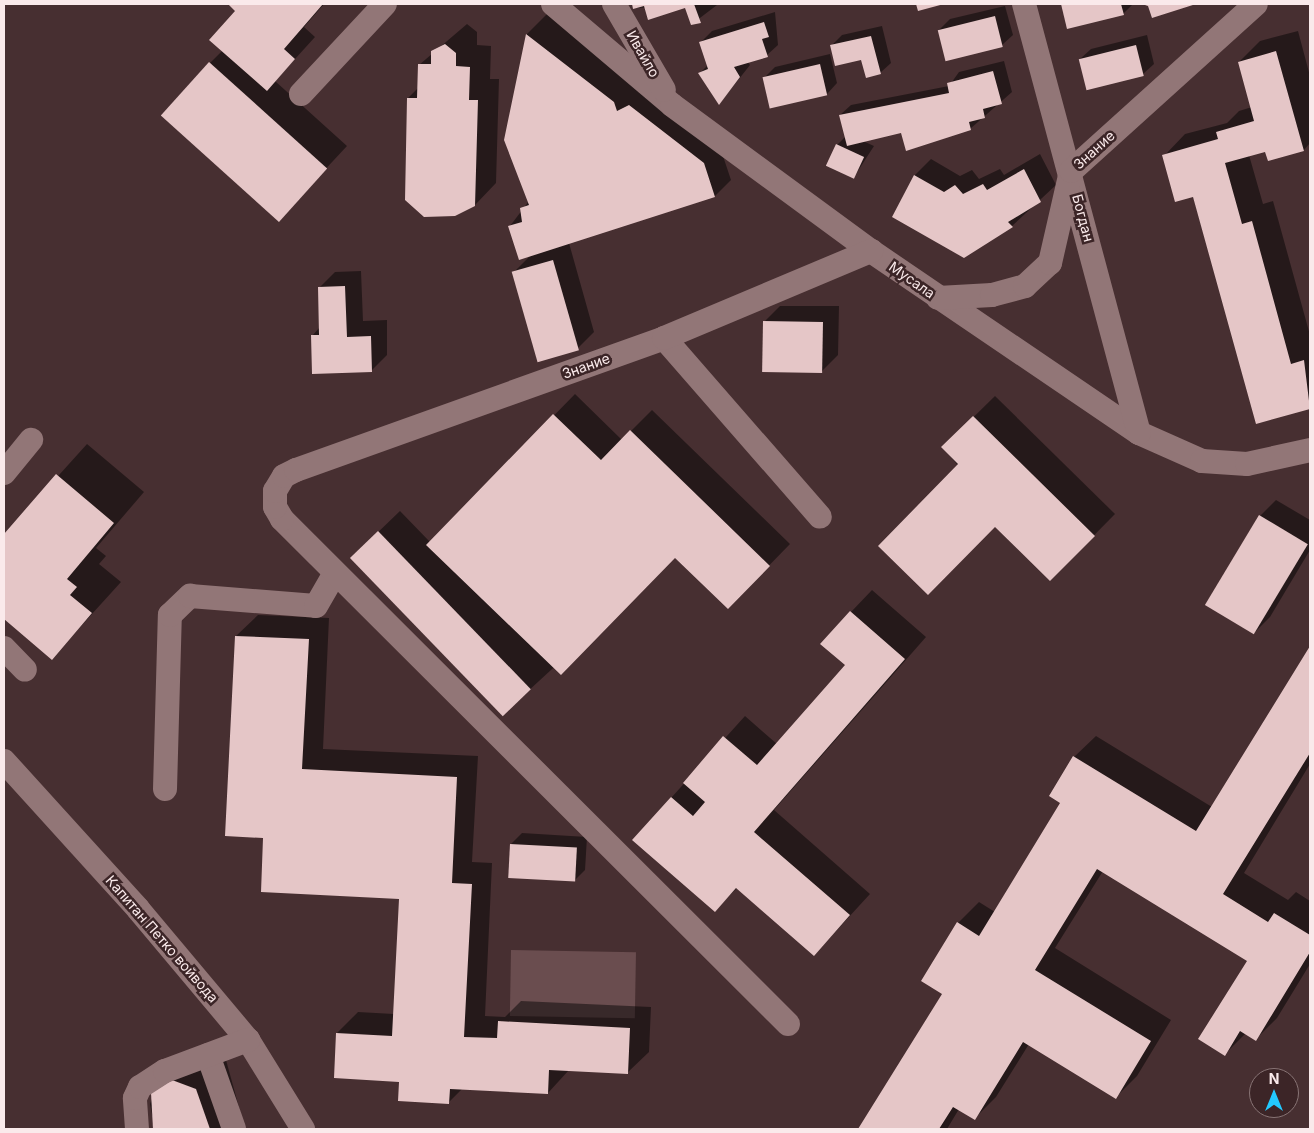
<!DOCTYPE html>
<meta charset="utf-8">
<style>
body{margin:0}
#map{position:relative;width:1314px;height:1133px;overflow:hidden;background:#472f31;font-family:Inter,sans-serif}
div>[style]{position:absolute}
[style*='--x']{left:calc(var(--x)*1px);top:calc(var(--y)*1px);width:calc(var(--w)*1px);rotate:calc(var(--a)*1deg)}
.green>*{inset:0;background:#6a4d4f;transform-origin:0 0}
.shadow>*{inset:0;background:#0007}
.building>*{inset:0;background:#e5c6c7;transform-origin:0 0}
.minor>*{height:24px;margin:-12px;padding:0 12px;transform-origin:12px;border-radius:12px;background:#927677}
span{translate:-50% -50%;white-space:nowrap;text-align:center;line-height:1.15;-webkit-text-stroke:5px #3c2527;paint-order:stroke}
.street-label{font-size:14px;color:#faeaeb}
.frame{position:absolute;inset:0;border:5px solid #faeaeb;pointer-events:none}
.north{position:absolute;left:1249px;top:1068px;width:50px;height:50px;box-sizing:border-box;background:#3c2527;border:1px solid #887475;border-radius:50%;rotate:0deg;font-size:14px;font-weight:700;line-height:20px;text-align:center;color:#faeaeb}
.north::after{content:'';display:block;margin:auto;width:18px;height:22px;background:#23c9fe;clip-path:polygon(50% 0,100% 100%,50% 72%,0 100%)}
</style>
<div id="map">
<div class="green">
<div style="left:511px;top:950px;width:125px;height:66px;rotate:1deg"></div>
</div>
<div class="shadow">
<div style="clip-path:polygon(230px 4px,324px 4px,304px 27px,315px 37px,275px 81px,347px 146px,278px 220px,210px 63px,223px 50px,237px 10px)"></div>
<div style="clip-path:polygon(633px 4px,716px 4px,717px 5px,692px 24px,685px 6px,634px 8px)"></div>
<div style="clip-path:polygon(1062px 4px,1133px 4px,1123px 14px,1068px 28px)"></div>
<div style="clip-path:polygon(1005px 6px,1013px 35px,1002px 45px,939px 30px,950px 19px)"></div>
<div style="clip-path:polygon(775px 12px,778px 45px,767px 55px,747px 61px,750px 65px,720px 103px,700px 73px,708px 65px,701px 42px,712px 31px)"></div>
<div style="clip-path:polygon(548px 13px,635px 81px,639px 93px,646px 90px,720px 147px,731px 180px,715px 196px,569px 243px,594px 332px,578px 348px,514px 272px,531px 255px,510px 226px,529px 201px,506px 140px,527px 34px)"></div>
<div style="clip-path:polygon(467px 24px,477px 32px,477px 45px,491px 46px,490px 79px,499px 79px,496px 183px,475px 205px,408px 98px,418px 88px,419px 65px)"></div>
<div style="clip-path:polygon(882px 26px,891px 63px,880px 73px,862px 58px,831px 46px,842px 35px)"></div>
<div style="clip-path:polygon(1298px 31px,1310px 76px,1310px 143px,1304px 150px,1269px 159px,1266px 150px,1249px 155px,1263px 204px,1273px 201px,1310px 335px,1310px 408px,1257px 423px,1193px 196px,1164px 156px,1185px 134px,1227px 123px,1239px 111px,1252px 107px,1239px 62px,1260px 41px)"></div>
<div style="clip-path:polygon(1147px 35px,1154px 64px,1143px 74px,1080px 59px,1091px 49px)"></div>
<div style="clip-path:polygon(830px 54px,837px 83px,827px 94px,764px 78px,775px 67px)"></div>
<div style="clip-path:polygon(1004px 61px,1012px 92px,970px 129px,907px 150px,902px 131px,863px 141px,874px 146px,854px 177px,837px 145px,846px 136px,840px 115px,851px 105px,949px 86px,959px 72px)"></div>
<div style="clip-path:polygon(1040px 154px,1056px 185px,1012px 226px,894px 217px,915px 175px,931px 159px,960px 176px,972px 170px,979px 179px,1000px 169px,1004px 175px)"></div>
<div style="clip-path:polygon(361px 271px,363px 321px,387px 320px,387px 355px,371px 371px,312px 336px,320px 327px,319px 288px,335px 272px)"></div>
<div style="clip-path:polygon(780px 306px,839px 306px,838px 355px,822px 371px,764px 322px)"></div>
<div style="clip-path:polygon(575px 394px,622px 440px,652px 410px,790px 544px,749px 586px,675px 556px,503px 714px,373px 537px,400px 511px,430px 542px)"></div>
<div style="clip-path:polygon(995px 396px,1115px 514px,1050px 580px,943px 447px)"></div>
<div style="clip-path:polygon(87px 444px,144px 492px,96px 548px,106px 556px,99px 564px,121px 582px,52px 658px,4px 617px,4px 536px)"></div>
<div style="clip-path:polygon(1276px 500px,1310px 520px,1310px 550px,1270px 617px,1254px 633px,1260px 516px)"></div>
<div style="clip-path:polygon(872px 590px,926px 637px,774px 810px,870px 894px,814px 955px,737px 888px,715px 910px,671px 798px,745px 716px,777px 744px,846px 665px,851px 612px)"></div>
<div style="clip-path:polygon(258px 615px,329px 618px,323px 749px,478px 756px,472px 862px,492px 863px,485px 1016px,505px 1017px,521px 1001px,651px 1007px,649px 1052px,627px 1073px,569px 1070px,548px 1093px,462px 1089px,449px 1102px,400px 1080px,337px 1033px,358px 1012px,394px 1014px,400px 898px,265px 837px,236px 636px)"></div>
<div style="clip-path:polygon(1310px 648px,1310px 764px,1244px 873px,1288px 900px,1296px 892px,1310px 901px,1310px 964px,1277px 1018px,1256px 1039px,1246px 1033px,1225px 1054px,1248px 960px,1103px 871px,1055px 948px,1171px 1020px,1137px 1076px,1116px 1097px,1029px 1044px,996px 1097px,974px 1119px,959px 1109px,947px 1129px,860px 1129px,943px 993px,958px 923px,979px 902px,995px 912px,1062px 803px,1074px 757px,1096px 736px,1212px 807px)"></div>
<div style="clip-path:polygon(522px 833px,587px 837px,585px 870px,574px 881px,511px 844px)"></div>
<div style="clip-path:polygon(226px 1060px,245px 1129px,155px 1129px,150px 1104px,157px 1086px)"></div>
</div>
<div class="building">
<div style="clip-path:polygon(228px 4px,323px 4px,284px 49px,295px 59px,267px 91px,209px 40px,235px 11px)"></div>
<div style="clip-path:polygon(632px 4px,694px 4px,701px 23px,691px 25px,685px 8px,648px 20px,644px 6px,633px 9px)"></div>
<div style="clip-path:polygon(916px 4px,944px 4px,918px 11px)"></div>
<div style="clip-path:polygon(1061px 4px,1121px 4px,1124px 15px,1067px 29px)"></div>
<div style="clip-path:polygon(1142px 4px,1196px 4px,1152px 18px,1148px 6px)"></div>
<div style="left:995px;top:16px;width:32px;height:59px;rotate:76deg"></div>
<div style="clip-path:polygon(764px 22px,769px 37px,762px 39px,768px 57px,734px 67px,740px 77px,719px 105px,698px 73px,708px 69px,699px 42px)"></div>
<div style="clip-path:polygon(526px 34px,614px 102px,617px 111px,629px 105px,704px 163px,715px 197px,519px 260px,508px 226px,522px 222px,520px 208px,529px 205px,504px 140px)"></div>
<div style="clip-path:polygon(871px 36px,881px 74px,866px 78px,861px 60px,835px 66px,830px 45px)"></div>
<div style="clip-path:polygon(445px 44px,456px 53px,456px 66px,470px 67px,469px 100px,478px 100px,475px 206px,455px 216px,424px 217px,405px 200px,407px 98px,417px 98px,418px 64px,431px 64px,431px 51px)"></div>
<div style="left:1136px;top:45px;width:32px;height:59px;rotate:76deg"></div>
<div style="clip-path:polygon(1276px 51px,1304px 151px,1268px 161px,1265px 152px,1225px 163px,1242px 224px,1252px 221px,1291px 364px,1304px 360px,1310px 409px,1256px 424px,1193px 197px,1175px 202px,1162px 155px,1218px 139px,1216px 132px,1254px 121px,1238px 62px)"></div>
<div style="left:209px;top:62px;width:159px;height:72px;rotate:42deg"></div>
<div style="left:820px;top:64px;width:32px;height:59px;rotate:77deg"></div>
<div style="clip-path:polygon(993px 71px,1002px 104px,983px 109px,985px 118px,969px 122px,971px 130px,906px 151px,901px 133px,847px 146px,839px 115px,949px 93px,947px 83px)"></div>
<div style="left:836px;top:144px;width:31px;height:24px;rotate:25deg"></div>
<div style="clip-path:polygon(1024px 169px,1041px 202px,1008px 222px,1013px 227px,964px 258px,892px 217px,914px 175px,944px 192px,955px 185px,963px 194px,983px 184px,987px 190px)"></div>
<div style="left:553px;top:260px;width:94px;height:43px;rotate:74deg"></div>
<div style="clip-path:polygon(345px 286px,347px 337px,371px 336px,372px 372px,312px 374px,311px 335px,319px 335px,318px 287px)"></div>
<div style="left:763px;top:321px;width:60px;height:51px;rotate:1deg"></div>
<div style="clip-path:polygon(553px 414px,601px 460px,630px 430px,770px 566px,728px 609px,675px 558px,561px 675px,426px 545px)"></div>
<div style="clip-path:polygon(973px 416px,1095px 536px,1050px 581px,995px 527px,928px 595px,878px 546px,958px 464px,941px 447px)"></div>
<div style="clip-path:polygon(56px 474px,114px 523px,67px 579px,77px 587px,70px 595px,92px 613px,52px 660px,4px 619px,4px 534px)"></div>
<div style="left:1259px;top:515px;width:57px;height:105px;rotate:31deg"></div>
<div style="left:378px;top:531px;width:220px;height:39px;rotate:46deg"></div>
<div style="clip-path:polygon(850px 611px,905px 659px,754px 832px,850px 915px,814px 956px,736px 888px,715px 912px,632px 840px,671px 797px,693px 816px,705px 802px,683px 783px,723px 736px,757px 765px,845px 665px,820px 644px)"></div>
<div style="clip-path:polygon(235px 636px,309px 639px,302px 769px,457px 777px,452px 883px,472px 884px,464px 1037px,497px 1038px,498px 1021px,630px 1028px,628px 1074px,549px 1070px,548px 1094px,450px 1089px,449px 1104px,398px 1101px,399px 1082px,334px 1078px,336px 1033px,392px 1036px,399px 899px,261px 892px,263px 838px,225px 836px)"></div>
<div style="clip-path:polygon(1310px 646px,1310px 753px,1223px 894px,1268px 922px,1274px 913px,1310px 935px,1310px 952px,1256px 1041px,1240px 1031px,1225px 1056px,1198px 1039px,1247px 961px,1097px 869px,1035px 970px,1151px 1041px,1116px 1099px,1023px 1042px,975px 1120px,953px 1107px,939px 1129px,858px 1129px,942px 994px,921px 981px,957px 922px,979px 936px,1060px 803px,1049px 796px,1073px 756px,1196px 831px)"></div>
<div style="left:510px;top:844px;width:67px;height:34px;rotate:3deg"></div>
<div style="clip-path:polygon(172px 1080px,196px 1089px,210px 1129px,153px 1129px,151px 1093px)"></div>
</div>
<div class="minor">
<div style="--x:553;--y:4;--w:156;--a:40.3"></div>
<div style="--x:672;--y:105;--w:247;--a:36.3"></div>
<div style="--x:871;--y:251;--w:324;--a:34.2"></div>
<div style="--x:1139;--y:433;--w:69;--a:24"></div>
<div style="--x:1202;--y:461;--w:45;--a:3.8"></div>
<div style="--x:1247;--y:464;--w:65;--a:-12.5"></div>
<div style="--x:614;--y:4;--w:99;--a:59.8"></div>
<div style="--x:1024;--y:4;--w:444;--a:75"></div>
<div style="--x:301;--y:94;--w:123;--a:-47"></div>
<div style="--x:938;--y:298;--w:54;--a:-3.2"></div>
<div style="--x:992;--y:295;--w:34;--a:-15"></div>
<div style="--x:1025;--y:286;--w:34;--a:-43"></div>
<div style="--x:1050;--y:263;--w:94;--a:-77.1"></div>
<div style="--x:1071;--y:171;--w:249;--a:-42.1"></div>
<div style="--x:664;--y:338;--w:237;--a:48.9"></div>
<div style="--x:4;--y:473;--w:43;--a:-50.7"></div>
<div style="--x:4;--y:648;--w:30;--a:46"></div>
<div style="--x:4;--y:761;--w:200;--a:47.8"></div>
<div style="--x:138;--y:909;--w:171;--a:50"></div>
<div style="--x:248;--y:1040;--w:105;--a:58.3"></div>
<div style="--x:165;--y:789;--w:174;--a:-88.4"></div>
<div style="--x:170;--y:615;--w:28;--a:-44"></div>
<div style="--x:190;--y:596;--w:126;--a:4.5"></div>
<div style="--x:316;--y:606;--w:38;--a:-60"></div>
<div style="--x:788;--y:1024;--w:715;--a:-135.06"></div>
<div style="--x:282;--y:519;--w:14;--a:-120"></div>
<div style="--x:275;--y:507;--w:16;--a:-90"></div>
<div style="--x:275;--y:491;--w:17;--a:-59"></div>
<div style="--x:284;--y:476;--w:13;--a:-27"></div>
<div style="--x:296;--y:470;--w:391;--a:-19.7"></div>
<div style="--x:664;--y:338;--w:225;--a:-22.8"></div>
<div style="--x:208;--y:1055;--w:78;--a:70.6"></div>
<div style="--x:137;--y:1129;--w:31;--a:-94"></div>
<div style="--x:135;--y:1098;--w:12;--a:-66"></div>
<div style="--x:140;--y:1087;--w:30;--a:-33"></div>
<div style="--x:165;--y:1071;--w:89;--a:-20.5"></div>
</div>
<div class="street-label">
<span style="left:643px;top:54px;rotate:60deg">Ивайло</span>
<span style="left:1094px;top:150px;rotate:-42deg">Знание</span>
<span style="left:1083px;top:218px;rotate:75deg">Богдан</span>
<span style="left:912px;top:280px;rotate:35deg">Мусала</span>
<span style="left:586px;top:366px;rotate:-20deg">Знание</span>
<span style="left:162px;top:939px;rotate:49deg">Капитан Петко войвода</span>
</div>
<div class="frame"></div>
<div class="north">N</div>
</div>
